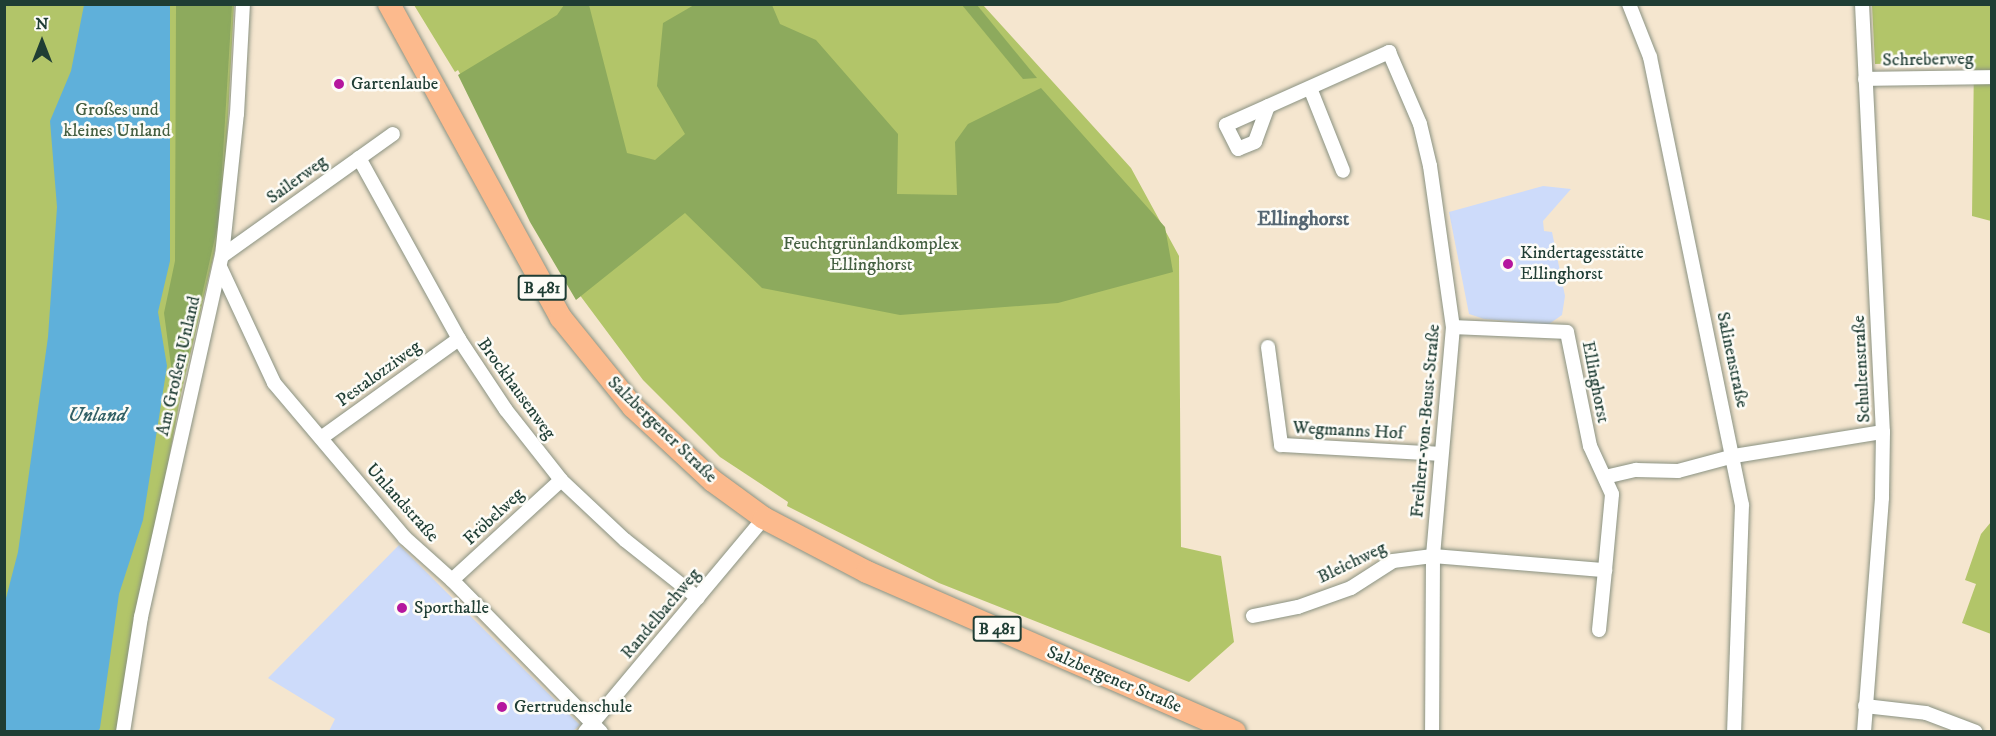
<!DOCTYPE html>
<meta charset="utf-8">
<style>
body{margin:0}
#map{position:relative;width:1996px;height:736px;overflow:hidden;background:#f5e6cf;font-family:"IM FELL DW Pica",serif}
div>[style]{position:absolute}
[style*='--x']{left:calc(var(--x)*1px);top:calc(var(--y)*1px);width:calc(var(--w)*1px);rotate:calc(var(--a)*1deg)}
.built>*{inset:0;background:#cddbfa}
.green>*{inset:0;background:#b2c569}
.forest>*{inset:0;background:#8daa5d}
.water>*{inset:0;background:#5fb0da}
.roads{filter:drop-shadow(0 0 2px #8a9282) drop-shadow(0 0 2px #8a9282)}
.minor>*{height:14px;margin:-7px;padding:0 7px;transform-origin:7px;border-radius:7px;background:#fff}
.primary>*{height:22px;margin:-11px;padding:0 11px;transform-origin:11px;border-radius:11px;background:#fcba8d}
.dots>*{width:16px;height:16px;translate:-50% -50%;box-sizing:border-box;border:3px solid #fdfcf7;border-radius:50%}
span{translate:-50% -50%;white-space:nowrap;text-align:center;line-height:1.15;-webkit-text-stroke:5px #fdfcf7;paint-order:stroke}
.shield-label span{padding:2px 4px;background:#fdfcf7;border:2px solid;border-radius:4px;-webkit-text-stroke-width:0}
.shield-label{font-size:16px;color:#1f3d34;font-weight:700}
.street-label{font-size:18px;color:#1f3d34}
.poi-label{font-size:18px;color:#1f3d34}
.left{translate:0 -50%;text-align:left}
.park-label{font-size:18px;color:#445f41}
.neighbourhood-label{font-size:20px;color:#566773;font-weight:700}
.water-label{font-size:20px;color:#326066;font-style:italic}
.frame{position:absolute;inset:0;border:6px solid #1f3d34;pointer-events:none}
.north{position:absolute;left:12px;top:12px;width:60px;height:60px;-webkit-text-stroke:4px #fdfcf7;paint-order:stroke;rotate:0deg;font-size:16px;font-weight:700;line-height:24px;text-align:center;color:#1f3d34}
.north::after{content:'';display:block;margin:auto;width:21px;height:27px;background:#1f3d34;clip-path:polygon(50% 0,100% 100%,50% 72%,0 100%)}
</style>
<div id="map">
<div class="built">
<div style="clip-path:polygon(1543px 186px,1571px 189px,1543px 221px,1544px 231px,1552px 232px,1565px 296px,1562px 315px,1549px 324px,1541px 324px,1484px 319px,1469px 314px,1449px 212px)"></div>
<div style="clip-path:polygon(399px 545px,580px 725px,573px 731px,329px 731px,335px 719px,268px 678px)"></div>
</div>
<div class="green">
<div style="clip-path:polygon(4px 5px,234px 5px,224px 193px,218px 237px,181px 394px,118px 731px,5px 731px)"></div>
<div style="clip-path:polygon(414px 5px,983px 5px,1131px 168px,1179px 256px,1181px 547px,1221px 556px,1234px 642px,1189px 682px,939px 583px,787px 506px,788px 502px,720px 457px,643px 380px,576px 290px,458px 70px,455px 72px)"></div>
<div style="clip-path:polygon(1872px 5px,1991px 5px,1991px 221px,1972px 216px,1974px 61px,1875px 64px)"></div>
<div style="clip-path:polygon(1991px 522px,1991px 634px,1962px 623px,1976px 584px,1965px 580px,1981px 534px)"></div>
</div>
<div class="forest">
<div style="clip-path:polygon(176px 5px,232px 5px,219px 220px,185px 370px,172px 373px,164px 313px,175px 261px)"></div>
<div style="clip-path:polygon(564px 5px,589px 5px,627px 153px,655px 160px,685px 134px,657px 86px,663px 23px,694px 5px,772px 5px,780px 24px,816px 40px,898px 134px,897px 194px,957px 195px,955px 142px,968px 124px,1041px 88px,1165px 227px,1173px 272px,1058px 303px,900px 315px,762px 288px,685px 213px,576px 300px,530px 222px,458px 75px,557px 15px)"></div>
<div style="clip-path:polygon(962px 5px,977px 5px,1037px 78px,1023px 79px)"></div>
</div>
<div class="water">
<div style="clip-path:polygon(84px 5px,170px 5px,170px 261px,158px 312px,167px 366px,143px 520px,119px 594px,100px 728px,98px 732px,5px 731px,5px 602px,18px 552px,48px 337px,57px 207px,50px 121px,71px 71px)"></div>
</div>
<div class="roads">
<div class="minor">
<div style="--x:1629;--y:4;--w:57;--a:68.4"></div>
<div style="--x:1650;--y:57;--w:457;--a:78.4"></div>
<div style="--x:1742;--y:505;--w:227;--a:92"></div>
<div style="--x:1862;--y:4;--w:429;--a:87.2"></div>
<div style="--x:1883;--y:432;--w:66;--a:90.9"></div>
<div style="--x:1882;--y:498;--w:235;--a:94.4"></div>
<div style="--x:1865;--y:79;--w:127;--a:-0.9"></div>
<div style="--x:1310;--y:88;--w:89;--a:68.3"></div>
<div style="--x:1268;--y:106;--w:38;--a:110"></div>
<div style="--x:1255;--y:142;--w:18;--a:158"></div>
<div style="--x:1238;--y:149;--w:27;--a:-117"></div>
<div style="--x:1226;--y:125;--w:179;--a:-24.1"></div>
<div style="--x:1389;--y:52;--w:78;--a:66.7"></div>
<div style="--x:1420;--y:124;--w:43;--a:76.6"></div>
<div style="--x:1430;--y:166;--w:163;--a:81.9"></div>
<div style="--x:1453;--y:327;--w:230;--a:95"></div>
<div style="--x:1433;--y:556;--w:176;--a:90.3"></div>
<div style="--x:359;--y:158;--w:207;--a:61.1"></div>
<div style="--x:459;--y:339;--w:85;--a:56.5"></div>
<div style="--x:506;--y:410;--w:89;--a:51.8"></div>
<div style="--x:561;--y:480;--w:88;--a:43.2"></div>
<div style="--x:625;--y:540;--w:93;--a:38.5"></div>
<div style="--x:222;--y:256;--w:210;--a:-35.5"></div>
<div style="--x:220;--y:267;--w:128;--a:65"></div>
<div style="--x:274;--y:383;--w:203;--a:49.8"></div>
<div style="--x:405;--y:538;--w:63;--a:41.8"></div>
<div style="--x:452;--y:580;--w:213;--a:45.6"></div>
<div style="--x:1268;--y:347;--w:99;--a:82.4"></div>
<div style="--x:1281;--y:445;--w:159;--a:3.2"></div>
<div style="--x:321;--y:438;--w:170;--a:-35.7"></div>
<div style="--x:1605;--y:477;--w:32;--a:-13"></div>
<div style="--x:1636;--y:470;--w:42;--a:1.4"></div>
<div style="--x:1678;--y:471;--w:58;--a:-15"></div>
<div style="--x:1734;--y:456;--w:151;--a:-9.2"></div>
<div style="--x:452;--y:580;--w:148;--a:-42.5"></div>
<div style="--x:1253;--y:616;--w:46;--a:-11.3"></div>
<div style="--x:1298;--y:607;--w:56;--a:-19.7"></div>
<div style="--x:1351;--y:588;--w:50;--a:-32.7"></div>
<div style="--x:1393;--y:561;--w:40;--a:-7.1"></div>
<div style="--x:1433;--y:556;--w:173;--a:4.7"></div>
<div style="--x:1605;--y:570;--w:76;--a:-84.7"></div>
<div style="--x:1612;--y:494;--w:53;--a:-114.6"></div>
<div style="--x:1590;--y:446;--w:116;--a:-101.4"></div>
<div style="--x:1567;--y:332;--w:114;--a:-177.5"></div>
<div style="--x:1599;--y:630;--w:60;--a:-84.3"></div>
<div style="--x:1865;--y:706;--w:61;--a:6.5"></div>
<div style="--x:1926;--y:713;--w:53;--a:20.8"></div>
<div style="--x:123;--y:732;--w:116;--a:-81.1"></div>
<div style="--x:141;--y:617;--w:370;--a:-77.4"></div>
<div style="--x:222;--y:256;--w:143;--a:-84"></div>
<div style="--x:237;--y:114;--w:110;--a:-86.9"></div>
<div style="--x:585;--y:732;--w:279;--a:-50.1"></div>
</div>
<div class="primary">
<div style="--x:389;--y:4;--w:358;--a:61.3"></div>
<div style="--x:561;--y:318;--w:114;--a:51"></div>
<div style="--x:633;--y:407;--w:109;--a:42.8"></div>
<div style="--x:713;--y:481;--w:63;--a:36"></div>
<div style="--x:764;--y:518;--w:116;--a:27.7"></div>
<div style="--x:867;--y:572;--w:401;--a:23.5"></div>
</div>
</div>
<div class="dots">
<div style="left:339px;top:84px;background:#b5179e"></div>
<div style="left:1508px;top:264px;background:#b5179e"></div>
<div style="left:402px;top:608px;background:#b5179e"></div>
<div style="left:502px;top:707px;background:#b5179e"></div>
</div>
<div class="shield-label">
<span style="left:542px;top:288px">B 481</span>
<span style="left:997px;top:629px">B 481</span>
</div>
<div class="street-label">
<span style="left:1928px;top:60px;rotate:-1deg">Schreberweg</span>
<span style="left:297px;top:180px;rotate:-36deg">Sailerweg</span>
<span style="left:1732px;top:360px;rotate:78deg">Salinenstraße</span>
<span style="left:179px;top:366px;rotate:-77deg">Am Großen Unland</span>
<span style="left:1862px;top:369px;rotate:-93deg">Schultenstraße</span>
<span style="left:379px;top:374px;rotate:-36deg">Pestalozziweg</span>
<span style="left:1595px;top:382px;rotate:79deg">Ellinghorst</span>
<span style="left:516px;top:389px;rotate:54deg">Brockhausenweg</span>
<span style="left:1426px;top:421px;rotate:-85deg">Freiherr-von-Beust-Straße</span>
<span style="left:662px;top:430px;rotate:44deg">Salzbergener Straße</span>
<span style="left:1348px;top:431px;rotate:3deg">Wegmanns Hof</span>
<span style="left:402px;top:503px;rotate:48deg">Unlandstraße</span>
<span style="left:494px;top:517px;rotate:-43deg">Fröbelweg</span>
<span style="left:1352px;top:563px;rotate:-26deg">Bleichweg</span>
<span style="left:661px;top:614px;rotate:-50deg">Randelbachweg</span>
<span style="left:1114px;top:680px;rotate:23deg">Salzbergener Straße</span>
</div>
<div class="poi-label">
<span class="left" style="left:351px;top:84px">Gartenlaube</span>
<span class="left" style="left:1520px;top:264px">Kindertagesstätte<br>Ellinghorst</span>
<span class="left" style="left:414px;top:608px">Sporthalle</span>
<span class="left" style="left:514px;top:707px">Gertrudenschule</span>
</div>
<div class="park-label">
<span style="left:117px;top:121px">Großes und<br>kleines Unland</span>
<span style="left:871px;top:255px">Feuchtgrünlandkomplex<br>Ellinghorst</span>
</div>
<div class="neighbourhood-label">
<span style="left:1303px;top:219px">Ellinghorst</span>
</div>
<div class="water-label">
<span style="left:97px;top:415px">Unland</span>
</div>
<div class="frame"></div>
<div class="north">N</div>
</div>
